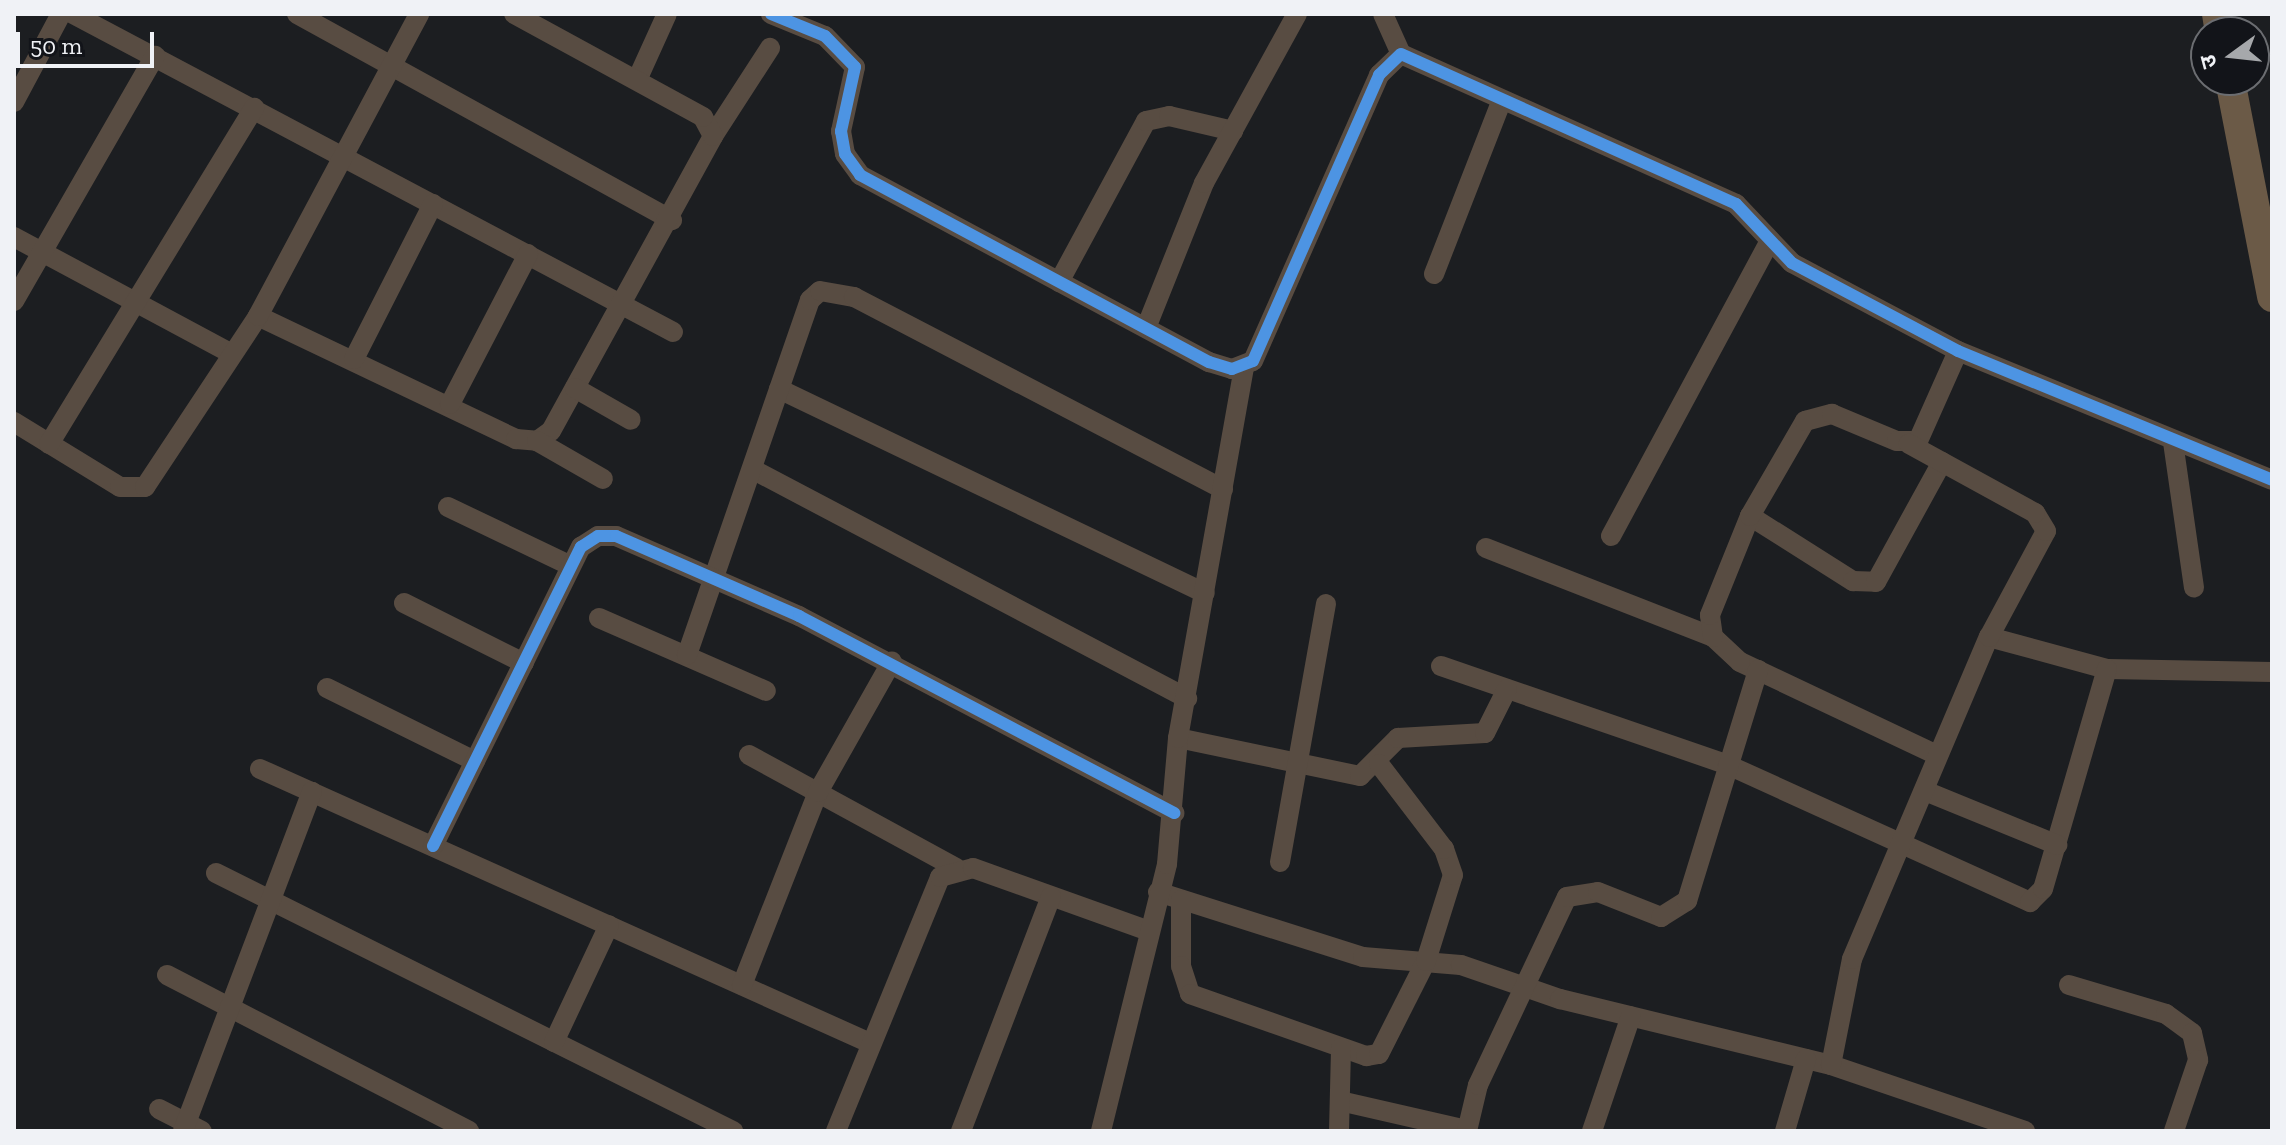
<!DOCTYPE html>
<meta charset="utf-8">
<style>
body{margin:0}
#map{position:relative;width:2286px;height:1145px;overflow:hidden;background:#1c1e21;font-family:"Zilla Slab","Noto Sans Devanagari",serif}
div>[style]{position:absolute}
[style*='--x']{left:calc(var(--x)*1px);top:calc(var(--y)*1px);width:calc(var(--w)*1px);rotate:calc(var(--a)*1deg)}
.minor>*{height:20px;margin:-10px;padding:0 10px;transform-origin:10px;border-radius:10px;background:#584c42}
.highway>*{height:30px;margin:-15px;padding:0 15px;transform-origin:15px;border-radius:15px;background:#6b5a47}
.cycleway>*{height:12px;margin:-6px;padding:0 6px;transform-origin:6px;border-radius:6px;background:#4d94e3}
span{translate:-50% -50%;white-space:nowrap;text-align:center;line-height:1.15;-webkit-text-stroke:6px #121419;paint-order:stroke}
.frame{position:absolute;inset:0;border:16px solid #f0f2f6;pointer-events:none}
.north{position:absolute;left:2190px;top:16px;width:80px;height:80px;box-sizing:border-box;background:#121419;border:2px solid #6b6d71;border-radius:50%;rotate:255deg;font-size:22px;font-weight:700;line-height:32px;text-align:center;color:#f0f2f6}
.north::after{content:'';display:block;margin:auto;width:28px;height:36px;background:#a6a8ab;clip-path:polygon(50% 0,100% 100%,50% 72%,0 100%)}
.scale{position:absolute;left:16px;top:32px;width:138px;height:36px;box-sizing:border-box;border:4px solid #f0f2f6;border-top:0;padding-left:10px;font-size:24px;line-height:28px;white-space:nowrap;color:#f0f2f6;-webkit-text-stroke:6px #121419;paint-order:stroke}
</style>
<div id="map">
<div class="minor">
<div style="--x:73;--y:14;--w:679;--a:27.92"></div>
<div style="--x:297;--y:14;--w:428;--a:28.8"></div>
<div style="--x:771;--y:14;--w:58;--a:22.2"></div>
<div style="--x:825;--y:36;--w:43;--a:45.9"></div>
<div style="--x:855;--y:67;--w:66;--a:102.3"></div>
<div style="--x:841;--y:131;--w:23;--a:80"></div>
<div style="--x:845;--y:154;--w:26;--a:54"></div>
<div style="--x:860;--y:175;--w:396;--a:28.2"></div>
<div style="--x:1209;--y:362;--w:24;--a:17"></div>
<div style="--x:1232;--y:369;--w:22;--a:-21"></div>
<div style="--x:1253;--y:361;--w:313;--a:-66.2"></div>
<div style="--x:1379;--y:75;--w:30;--a:-44"></div>
<div style="--x:1401;--y:54;--w:367;--a:24.1"></div>
<div style="--x:1736;--y:204;--w:81;--a:46.5"></div>
<div style="--x:1792;--y:263;--w:188;--a:27.9"></div>
<div style="--x:1958;--y:351;--w:339;--a:22.3"></div>
<div style="--x:1383;--y:14;--w:44;--a:65.8"></div>
<div style="--x:637;--y:80;--w:72;--a:-65.6"></div>
<div style="--x:14;--y:102;--w:100;--a:-61.9"></div>
<div style="--x:713;--y:136;--w:105;--a:-57.1"></div>
<div style="--x:14;--y:237;--w:247;--a:28.2"></div>
<div style="--x:1434;--y:274;--w:187;--a:-68.7"></div>
<div style="--x:1059;--y:282;--w:183;--a:-61.6"></div>
<div style="--x:1146;--y:121;--w:24;--a:-12"></div>
<div style="--x:1169;--y:116;--w:66;--a:13.2"></div>
<div style="--x:14;--y:301;--w:283;--a:-60.1"></div>
<div style="--x:258;--y:316;--w:286;--a:25.5"></div>
<div style="--x:516;--y:439;--w:21;--a:5"></div>
<div style="--x:537;--y:441;--w:17;--a:-36"></div>
<div style="--x:551;--y:431;--w:337;--a:-61.2"></div>
<div style="--x:713;--y:136;--w:21;--a:-118"></div>
<div style="--x:703;--y:117;--w:215;--a:-151.4"></div>
<div style="--x:1146;--y:328;--w:156;--a:-68.2"></div>
<div style="--x:1204;--y:183;--w:193;--a:-61.2"></div>
<div style="--x:354;--y:359;--w:174;--a:-63"></div>
<div style="--x:575;--y:388;--w:64;--a:29.7"></div>
<div style="--x:779;--y:389;--w:472;--a:25.6"></div>
<div style="--x:450;--y:404;--w:169;--a:-62.5"></div>
<div style="--x:14;--y:422;--w:124;--a:31.5"></div>
<div style="--x:120;--y:487;--w:25;--a:0"></div>
<div style="--x:145;--y:487;--w:205;--a:-56.5"></div>
<div style="--x:258;--y:316;--w:342;--a:-61.9"></div>
<div style="--x:537;--y:441;--w:76;--a:29.9"></div>
<div style="--x:2173;--y:442;--w:147;--a:81.8"></div>
<div style="--x:49;--y:444;--w:394;--a:-58.6"></div>
<div style="--x:752;--y:469;--w:492;--a:27.8"></div>
<div style="--x:448;--y:507;--w:136;--a:25.6"></div>
<div style="--x:1750;--y:516;--w:122;--a:32.3"></div>
<div style="--x:1853;--y:581;--w:23;--a:2"></div>
<div style="--x:1876;--y:582;--w:137;--a:-61.2"></div>
<div style="--x:1611;--y:536;--w:335;--a:-61.7"></div>
<div style="--x:1486;--y:548;--w:244;--a:21.4"></div>
<div style="--x:404;--y:603;--w:134;--a:26.6"></div>
<div style="--x:599;--y:618;--w:182;--a:23.6"></div>
<div style="--x:1989;--y:637;--w:122;--a:15.2"></div>
<div style="--x:2107;--y:669;--w:165;--a:1"></div>
<div style="--x:687;--y:655;--w:376;--a:-70.9"></div>
<div style="--x:810;--y:300;--w:13;--a:-42"></div>
<div style="--x:820;--y:291;--w:35;--a:10"></div>
<div style="--x:854;--y:297;--w:416;--a:27.5"></div>
<div style="--x:1441;--y:666;--w:304;--a:19"></div>
<div style="--x:1728;--y:765;--w:332;--a:24.4"></div>
<div style="--x:2030;--y:902;--w:18;--a:-45"></div>
<div style="--x:2043;--y:889;--w:229;--a:-73.8"></div>
<div style="--x:327;--y:688;--w:165;--a:26.3"></div>
<div style="--x:1178;--y:738;--w:186;--a:11.8"></div>
<div style="--x:1360;--y:776;--w:54;--a:-45"></div>
<div style="--x:1398;--y:738;--w:87;--a:-3.3"></div>
<div style="--x:1485;--y:733;--w:49;--a:-63.4"></div>
<div style="--x:749;--y:755;--w:236;--a:28.6"></div>
<div style="--x:1937;--y:755;--w:218;--a:-154.7"></div>
<div style="--x:1740;--y:662;--w:37;--a:-137"></div>
<div style="--x:1713;--y:637;--w:22;--a:-98"></div>
<div style="--x:1710;--y:615;--w:107;--a:-68"></div>
<div style="--x:1750;--y:516;--w:110;--a:-59.9"></div>
<div style="--x:1805;--y:421;--w:28;--a:-15"></div>
<div style="--x:1832;--y:414;--w:70;--a:22.6"></div>
<div style="--x:1897;--y:441;--w:21;--a:0"></div>
<div style="--x:1918;--y:441;--w:98;--a:-66"></div>
<div style="--x:260;--y:769;--w:669;--a:24.19"></div>
<div style="--x:1925;--y:791;--w:143;--a:22.2"></div>
<div style="--x:433;--y:846;--w:334;--a:-63.7"></div>
<div style="--x:581;--y:547;--w:20;--a:-33"></div>
<div style="--x:598;--y:536;--w:18;--a:0"></div>
<div style="--x:616;--y:536;--w:200;--a:23.6"></div>
<div style="--x:799;--y:616;--w:424;--a:27.7"></div>
<div style="--x:1280;--y:862;--w:262;--a:-79.9"></div>
<div style="--x:216;--y:873;--w:578;--a:26.52"></div>
<div style="--x:1158;--y:892;--w:215;--a:17.6"></div>
<div style="--x:1363;--y:957;--w:98;--a:4.7"></div>
<div style="--x:1461;--y:965;--w:105;--a:19"></div>
<div style="--x:1560;--y:999;--w:279;--a:13.7"></div>
<div style="--x:1831;--y:1065;--w:205;--a:18.8"></div>
<div style="--x:1181;--y:900;--w:66;--a:90"></div>
<div style="--x:1181;--y:966;--w:29;--a:72"></div>
<div style="--x:1190;--y:994;--w:187;--a:19.4"></div>
<div style="--x:1366;--y:1056;--w:13;--a:-9"></div>
<div style="--x:1379;--y:1054;--w:104;--a:-63.2"></div>
<div style="--x:1426;--y:961;--w:90;--a:-72.6"></div>
<div style="--x:1453;--y:875;--w:28;--a:-109"></div>
<div style="--x:1444;--y:849;--w:107;--a:-127.4"></div>
<div style="--x:167;--y:975;--w:340;--a:27.3"></div>
<div style="--x:742;--y:985;--w:207;--a:-68.5"></div>
<div style="--x:818;--y:792;--w:150;--a:-60.5"></div>
<div style="--x:2069;--y:985;--w:101;--a:16.6"></div>
<div style="--x:2166;--y:1014;--w:32;--a:36"></div>
<div style="--x:2192;--y:1033;--w:28;--a:77"></div>
<div style="--x:2198;--y:1060;--w:75;--a:108.7"></div>
<div style="--x:554;--y:1042;--w:129;--a:-64.8"></div>
<div style="--x:1831;--y:1065;--w:108;--a:-78.8"></div>
<div style="--x:1852;--y:959;--w:350;--a:-67"></div>
<div style="--x:1989;--y:637;--w:120;--a:-61.7"></div>
<div style="--x:2046;--y:531;--w:21;--a:-121"></div>
<div style="--x:2035;--y:513;--w:144;--a:-151.3"></div>
<div style="--x:1340;--y:1101;--w:130;--a:12.9"></div>
<div style="--x:159;--y:1109;--w:48;--a:27.1"></div>
<div style="--x:183;--y:1131;--w:363;--a:-69.2"></div>
<div style="--x:836;--y:1131;--w:274;--a:-67.7"></div>
<div style="--x:940;--y:877;--w:34;--a:-15"></div>
<div style="--x:973;--y:868;--w:184;--a:19.7"></div>
<div style="--x:961;--y:1131;--w:251;--a:-69"></div>
<div style="--x:1101;--y:1131;--w:275;--a:-76.1"></div>
<div style="--x:1167;--y:864;--w:126;--a:-85"></div>
<div style="--x:1178;--y:738;--w:376;--a:-79.9"></div>
<div style="--x:1339;--y:1131;--w:83;--a:-88.6"></div>
<div style="--x:1467;--y:1131;--w:47;--a:-76.6"></div>
<div style="--x:1478;--y:1085;--w:208;--a:-64.7"></div>
<div style="--x:1567;--y:897;--w:31;--a:-9"></div>
<div style="--x:1598;--y:892;--w:68;--a:21.6"></div>
<div style="--x:1661;--y:917;--w:31;--a:-32"></div>
<div style="--x:1687;--y:901;--w:242;--a:-72.9"></div>
<div style="--x:1592;--y:1131;--w:121;--a:-71.3"></div>
<div style="--x:1785;--y:1131;--w:75;--a:-73.7"></div>
</div>
<div class="highway">
<div style="--x:2217;--y:14;--w:18;--a:81"></div>
<div style="--x:2230;--y:80;--w:221;--a:79"></div>
</div>
<div class="cycleway">
<div style="--x:771;--y:14;--w:58;--a:22.2"></div>
<div style="--x:825;--y:36;--w:43;--a:45.9"></div>
<div style="--x:855;--y:67;--w:66;--a:102.3"></div>
<div style="--x:841;--y:131;--w:23;--a:80"></div>
<div style="--x:845;--y:154;--w:26;--a:54"></div>
<div style="--x:860;--y:175;--w:396;--a:28.2"></div>
<div style="--x:1209;--y:362;--w:24;--a:17"></div>
<div style="--x:1232;--y:369;--w:22;--a:-21"></div>
<div style="--x:1253;--y:361;--w:313;--a:-66.2"></div>
<div style="--x:1379;--y:75;--w:30;--a:-44"></div>
<div style="--x:1401;--y:54;--w:367;--a:24.1"></div>
<div style="--x:1736;--y:204;--w:81;--a:46.5"></div>
<div style="--x:1792;--y:263;--w:188;--a:27.9"></div>
<div style="--x:1958;--y:351;--w:339;--a:22.3"></div>
<div style="--x:433;--y:846;--w:334;--a:-63.7"></div>
<div style="--x:581;--y:547;--w:20;--a:-33"></div>
<div style="--x:598;--y:536;--w:18;--a:0"></div>
<div style="--x:616;--y:536;--w:200;--a:23.6"></div>
<div style="--x:799;--y:616;--w:424;--a:27.7"></div>
</div>
<div class="frame"></div>
<div class="north">उ</div>
<div class="scale">50 m</div>
</div>
